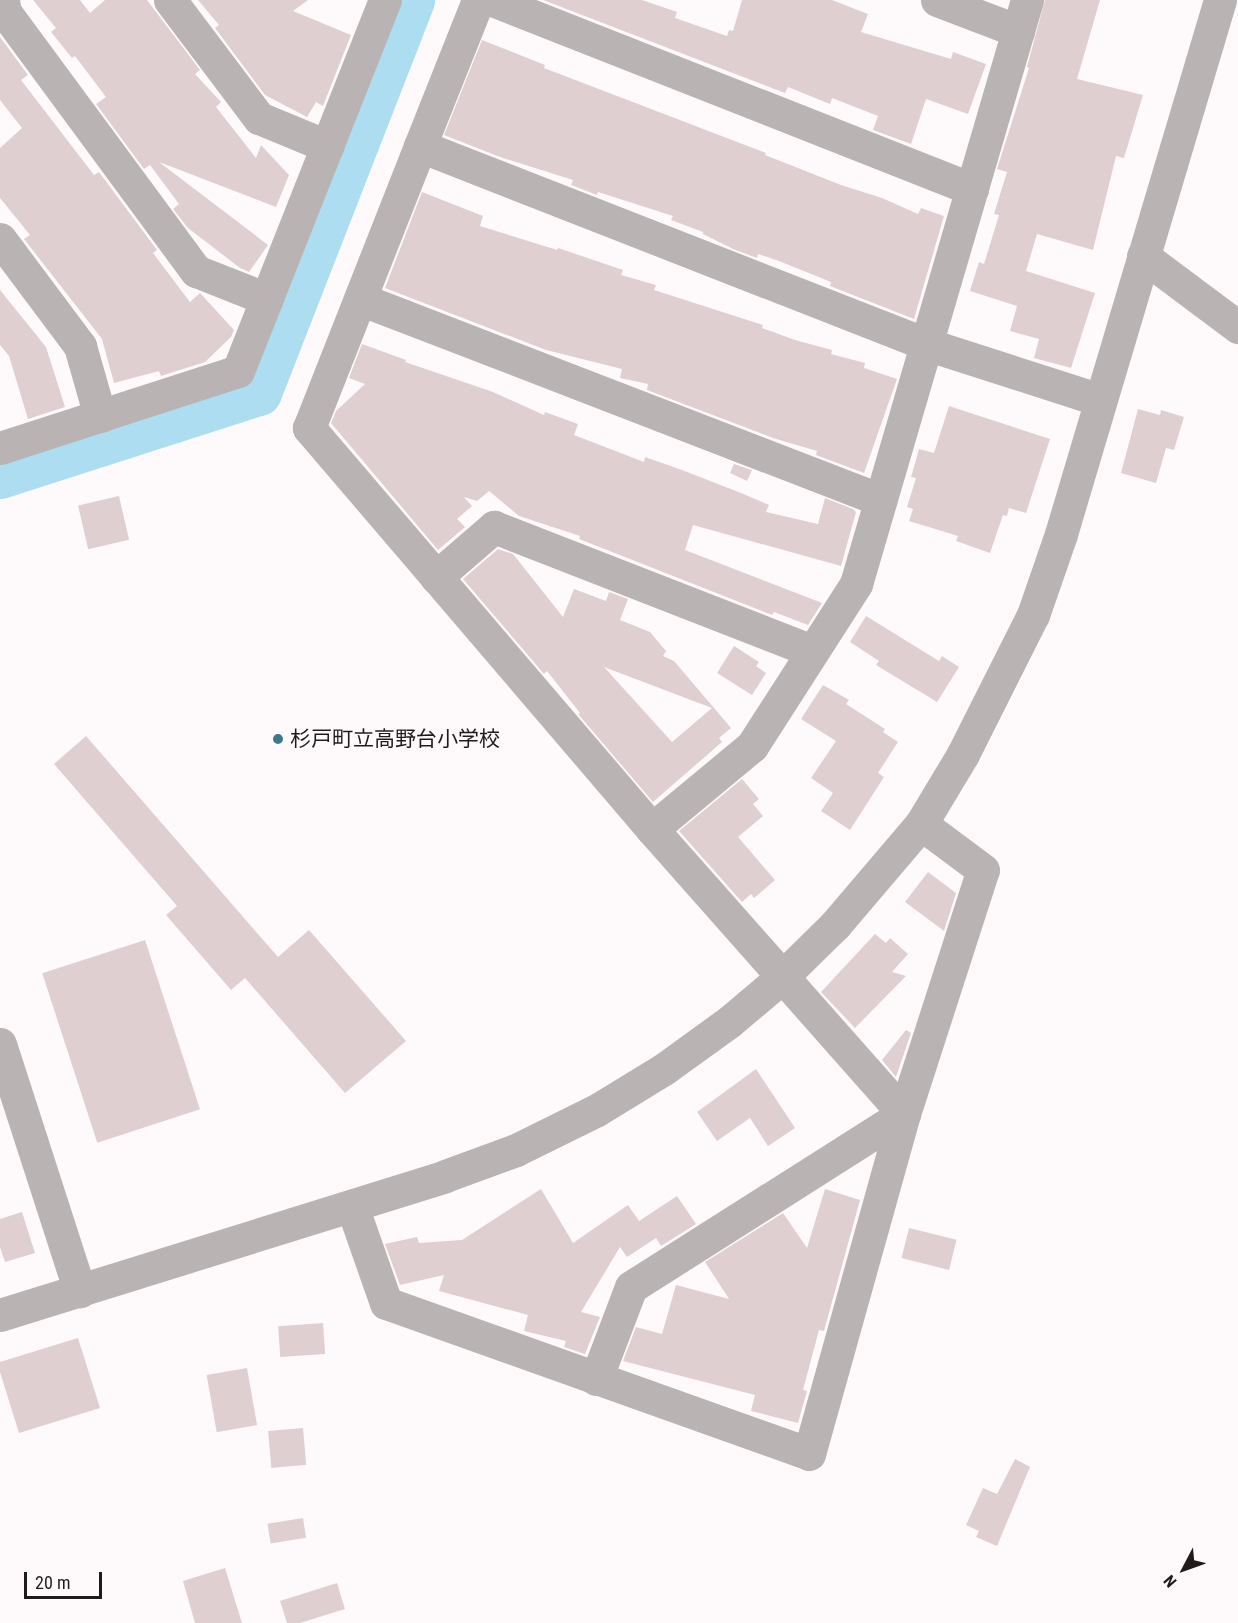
<!DOCTYPE html>
<meta charset="utf-8">
<style>
body{margin:0}
#map{position:relative;width:1238px;height:1623px;overflow:hidden;background:#fefafb;font-family:"Roboto Condensed","Noto Sans JP",sans-serif}
div>[style]{position:absolute}
[style*='--x']{left:calc(var(--x)*1px);top:calc(var(--y)*1px);width:calc(var(--w)*1px);rotate:calc(var(--a)*1deg)}
.river>*{height:46px;margin:-23px;padding:0 23px;transform-origin:23px;border-radius:23px;background:#acddf0}
.building>*{inset:0;background:#dfcfd1;transform-origin:0 0}
.minor>*{height:33px;margin:-16.5px;padding:0 16.5px;transform-origin:16.5px;border-radius:16.5px;background:#bab3b4}
.dots>*{width:16px;height:16px;translate:-50% -50%;box-sizing:border-box;border:3px solid #fefafb;border-radius:50%}
span{translate:-50% -50%;white-space:nowrap;text-align:center;line-height:1.15;-webkit-text-stroke:5px #fefafb;paint-order:stroke}
.poi-label{font-size:21px;color:#201a1b}
.left{translate:0 -50%;text-align:left}
.north{position:absolute;left:1154px;top:1539px;width:60px;height:60px;-webkit-text-stroke:4px #fefafb;paint-order:stroke;rotate:229deg;font-size:16px;font-weight:700;line-height:24px;text-align:center;color:#201a1b}
.north::after{content:'';display:block;margin:auto;width:21px;height:27px;background:#201a1b;clip-path:polygon(50% 0,100% 100%,50% 72%,0 100%)}
.scale{position:absolute;left:24px;top:1572px;width:78px;height:27px;box-sizing:border-box;border:3px solid #201a1b;border-top:0;padding-left:8px;font-size:18px;line-height:21px;white-space:nowrap;color:#201a1b;-webkit-text-stroke:4px #fefafb;paint-order:stroke}
</style>
<div id="map">
<div class="river">
<div style="--x:0;--y:476;--w:272;--a:-17.8"></div>
<div style="--x:259;--y:393;--w:422;--a:-68.7"></div>
</div>
<div class="building">
<div style="clip-path:polygon(33px 0,80px 0,90px 13px,105px 0,147px 0,200px 70px,195px 74px,221px 102px,216px 107px,256px 158px,261px 145px,289px 175px,276px 207px,159px 162px,268px 245px,249px 272px,240px 268px,188px 228px,173px 209px,179px 204px,150px 165px,144px 169px,96px 104px,106px 97px,75px 56px,72px 58px,51px 32px,56px 28px)"></div>
<div style="clip-path:polygon(198px 0,308px 0,293px 11px,351px 35px,323px 106px,316px 102px,307px 117px,265px 95px,215px 28px,219px 25px)"></div>
<div style="clip-path:polygon(543px 0,642px 0,677px 12px,675px 18px,727px 36px,729px 30px,733px 31px,742px 0,832px 0,868px 14px,861px 32px,951px 59px,953px 52px,986px 64px,968px 114px,926px 99px,911px 144px,873px 130px,878px 116px,832px 98px,830px 104px,788px 87px,785px 93px)"></div>
<div style="clip-path:polygon(1045px 0,1100px 0,1077px 79px,1143px 95px,1124px 158px,1116px 156px,1093px 250px,1037px 234px,1026px 271px,1095px 293px,1071px 368px,1034px 358px,1039px 339px,1010px 331px,1017px 306px,970px 291px,979px 262px,984px 264px,999px 215px,994px 214px,1007px 172px,997px 169px,1029px 68px,1027px 67px)"></div>
<div style="clip-path:polygon(0 37px,28px 75px,21px 80px,94px 175px,99px 172px,157px 250px,153px 253px,190px 302px,200px 293px,234px 330px,231px 337px,205px 362px,161px 376px,159px 371px,114px 383px,102px 339px,24px 239px,30px 235px,0 198px,0 148px,22px 128px,0 100px)"></div>
<div style="clip-path:polygon(482px 40px,545px 65px,544px 68px,766px 153px,765px 155px,841px 185px,882px 198px,918px 214px,921px 208px,944px 216px,914px 319px,830px 286px,831px 282px,779px 261px,758px 254px,757px 258px,733px 249px,703px 234px,703px 232px,671px 220px,673px 216px,598px 192px,597px 195px,571px 185px,573px 180px,500px 157px,444px 135px)"></div>
<div style="clip-path:polygon(422px 192px,483px 216px,480px 226px,557px 250px,558px 248px,623px 270px,621px 275px,656px 285px,654px 290px,763px 325px,762px 328px,795px 340px,832px 350px,831px 354px,865px 363px,864px 368px,897px 379px,864px 473px,816px 455px,817px 451px,773px 438px,647px 390px,648px 384px,620px 378px,622px 369px,546px 350px,385px 288px)"></div>
<div style="clip-path:polygon(0 290px,46px 347px,65px 407px,28px 419px,9px 356px,0 345px)"></div>
<div style="clip-path:polygon(362px 344px,406px 360px,405px 362px,493px 392px,544px 415px,545px 412px,578px 424px,574px 435px,644px 462px,645px 457px,682px 470px,741px 493px,769px 505px,766px 512px,818px 524px,825px 498px,853px 509px,856px 512px,841px 566px,693px 525px,685px 550px,822px 603px,808px 625px,774px 612px,772px 615px,579px 539px,580px 536px,519px 516px,489px 491px,477px 501px,464px 497px,472px 506px,457px 519px,465px 527px,438px 550px,331px 423px,336px 411px,365px 384px,349px 378px)"></div>
<div style="clip-path:polygon(949px 406px,1050px 439px,1026px 513px,1009px 508px,1007px 516px,1003px 515px,990px 553px,956px 541px,958px 536px,909px 521px,913px 509px,907px 507px,916px 478px,911px 477px,919px 449px,934px 453px)"></div>
<div style="clip-path:polygon(1138px 409px,1160px 415px,1161px 410px,1184px 417px,1174px 450px,1166px 448px,1156px 483px,1121px 473px)"></div>
<div style="clip-path:polygon(734px 464px,752px 470px,747px 481px,730px 473px)"></div>
<div style="left:119px;top:496px;width:45px;height:42px;rotate:77deg"></div>
<div style="clip-path:polygon(evenodd,498px 549px,513px 554px,563px 617px,574px 589px,606px 601px,609px 592px,628px 599px,620px 620px,650px 632px,666px 651px,663px 656px,674px 661px,731px 728px,719px 738px,722px 742px,653px 802px,578px 714px,580px 713px,547px 671px,544px 674px,463px 579px,498px 549px,604px 667px,712px 708px,672px 742px,604px 667px)"></div>
<div style="clip-path:polygon(866px 616px,939px 661px,942px 656px,959px 667px,937px 702px,876px 665px,879px 661px,850px 642px)"></div>
<div style="clip-path:polygon(734px 646px,759px 662px,756px 666px,766px 673px,752px 695px,717px 673px)"></div>
<div style="clip-path:polygon(823px 685px,849px 700px,846px 704px,885px 729px,883px 732px,898px 742px,878px 773px,884px 777px,850px 830px,821px 811px,833px 793px,811px 778px,836px 741px,801px 719px)"></div>
<div style="clip-path:polygon(86px 736px,278px 957px,309px 930px,406px 1041px,345px 1093px,245px 978px,231px 990px,166px 915px,177px 906px,54px 764px)"></div>
<div style="clip-path:polygon(742px 779px,759px 799px,753px 804px,763px 816px,738px 837px,775px 880px,754px 898px,751px 894px,742px 902px,679px 831px)"></div>
<div style="clip-path:polygon(928px 872px,956px 893px,944px 931px,905px 902px)"></div>
<div style="clip-path:polygon(875px 934px,886px 943px,890px 938px,908px 954px,892px 972px,906px 976px,855px 1028px,821px 992px)"></div>
<div style="left:145px;top:940px;width:178px;height:108px;rotate:72deg"></div>
<div style="clip-path:polygon(906px 1030px,911px 1033px,896px 1077px,882px 1060px)"></div>
<div style="clip-path:polygon(756px 1069px,795px 1128px,768px 1146px,750px 1118px,717px 1141px,697px 1112px)"></div>
<div style="clip-path:polygon(541px 1189px,573px 1243px,628px 1205px,639px 1221px,677px 1196px,696px 1224px,661px 1246px,656px 1238px,627px 1257px,620px 1247px,581px 1312px,600px 1317px,585px 1354px,564px 1347px,566px 1341px,524px 1331px,528px 1315px,439px 1291px,444px 1275px,400px 1285px,385px 1244px,417px 1237px,419px 1243px,462px 1240px)"></div>
<div style="clip-path:polygon(825px 1189px,860px 1200px,824px 1331px,819px 1330px,803px 1390px,807px 1391px,798px 1423px,751px 1411px,755px 1395px,623px 1361px,636px 1327px,662px 1334px,676px 1285px,729px 1299px,705px 1262px,783px 1213px,807px 1248px)"></div>
<div style="clip-path:polygon(22px 1212px,35px 1253px,5px 1262px,0 1247px,0 1219px)"></div>
<div style="left:909px;top:1228px;width:49px;height:31px;rotate:14deg"></div>
<div style="left:323px;top:1323px;width:31px;height:45px;rotate:86deg"></div>
<div style="clip-path:polygon(78px 1338px,100px 1408px,19px 1433px,0 1372px,0 1362px)"></div>
<div style="left:247px;top:1368px;width:58px;height:41px;rotate:80deg"></div>
<div style="left:303px;top:1428px;width:37px;height:35px;rotate:85deg"></div>
<div style="clip-path:polygon(1015px 1459px,1030px 1467px,997px 1546px,976px 1537px,979px 1531px,966px 1525px,983px 1488px,997px 1494px)"></div>
<div style="left:303px;top:1518px;width:20px;height:36px;rotate:81deg"></div>
<div style="clip-path:polygon(225px 1568px,242px 1623px,195px 1623px,183px 1581px)"></div>
<div style="clip-path:polygon(337px 1583px,345px 1609px,300px 1623px,287px 1623px,280px 1601px)"></div>
</div>
<div class="minor">
<div style="--x:3;--y:0;--w:12;--a:81"></div>
<div style="--x:5;--y:12;--w:322;--a:53.6"></div>
<div style="--x:196;--y:271;--w:76;--a:21.5"></div>
<div style="--x:170;--y:0;--w:148;--a:53"></div>
<div style="--x:259;--y:118;--w:74;--a:22.4"></div>
<div style="--x:492;--y:0;--w:516;--a:21.49"></div>
<div style="--x:937;--y:0;--w:87;--a:20.9"></div>
<div style="--x:420;--y:146;--w:157;--a:-68.3"></div>
<div style="--x:0;--y:239;--w:134;--a:53.2"></div>
<div style="--x:80;--y:346;--w:73;--a:74.1"></div>
<div style="--x:1143;--y:256;--w:119;--a:36.8"></div>
<div style="--x:360;--y:299;--w:558;--a:21.1"></div>
<div style="--x:0;--y:448;--w:250;--a:-17.9"></div>
<div style="--x:238;--y:371;--w:399;--a:-68.4"></div>
<div style="--x:436;--y:577;--w:77;--a:-40.8"></div>
<div style="--x:494;--y:527;--w:341;--a:21.3"></div>
<div style="--x:652;--y:829;--w:528;--a:-130.54"></div>
<div style="--x:309;--y:428;--w:303;--a:-68.5"></div>
<div style="--x:420;--y:146;--w:543;--a:21.37"></div>
<div style="--x:926;--y:344;--w:183;--a:17.8"></div>
<div style="--x:0;--y:1044;--w:260;--a:72.1"></div>
<div style="--x:352;--y:1206;--w:103;--a:70.7"></div>
<div style="--x:386;--y:1303;--w:449;--a:19.6"></div>
<div style="--x:809;--y:1454;--w:353;--a:-74.4"></div>
<div style="--x:904;--y:1114;--w:380;--a:-131.5"></div>
<div style="--x:652;--y:829;--w:130;--a:-39.7"></div>
<div style="--x:752;--y:746;--w:193;--a:-57.3"></div>
<div style="--x:856;--y:584;--w:609;--a:-73.68"></div>
<div style="--x:0;--y:1315;--w:466;--a:-17.3"></div>
<div style="--x:445;--y:1176;--w:76;--a:-20.1"></div>
<div style="--x:516;--y:1150;--w:90;--a:-26.3"></div>
<div style="--x:597;--y:1110;--w:79;--a:-31.5"></div>
<div style="--x:664;--y:1069;--w:80;--a:-35.9"></div>
<div style="--x:729;--y:1022;--w:68;--a:-40.2"></div>
<div style="--x:781;--y:978;--w:76;--a:-44.5"></div>
<div style="--x:835;--y:925;--w:133;--a:-49.6"></div>
<div style="--x:921;--y:824;--w:82;--a:-59"></div>
<div style="--x:963;--y:754;--w:156;--a:-63.3"></div>
<div style="--x:1033;--y:615;--w:86;--a:-70.9"></div>
<div style="--x:1061;--y:534;--w:557;--a:-73.42"></div>
<div style="--x:596;--y:1379;--w:98;--a:-69.2"></div>
<div style="--x:631;--y:1287;--w:323;--a:-32.4"></div>
<div style="--x:904;--y:1114;--w:256;--a:-72.1"></div>
<div style="--x:983;--y:870;--w:77;--a:-143.4"></div>
</div>
<div class="dots">
<div style="left:278px;top:739px;background:#3c798f"></div>
</div>
<div class="poi-label">
<span class="left" style="left:290px;top:739px">杉戸町立高野台小学校</span>
</div>
<div class="north">N</div>
<div class="scale">20 m</div>
</div>
